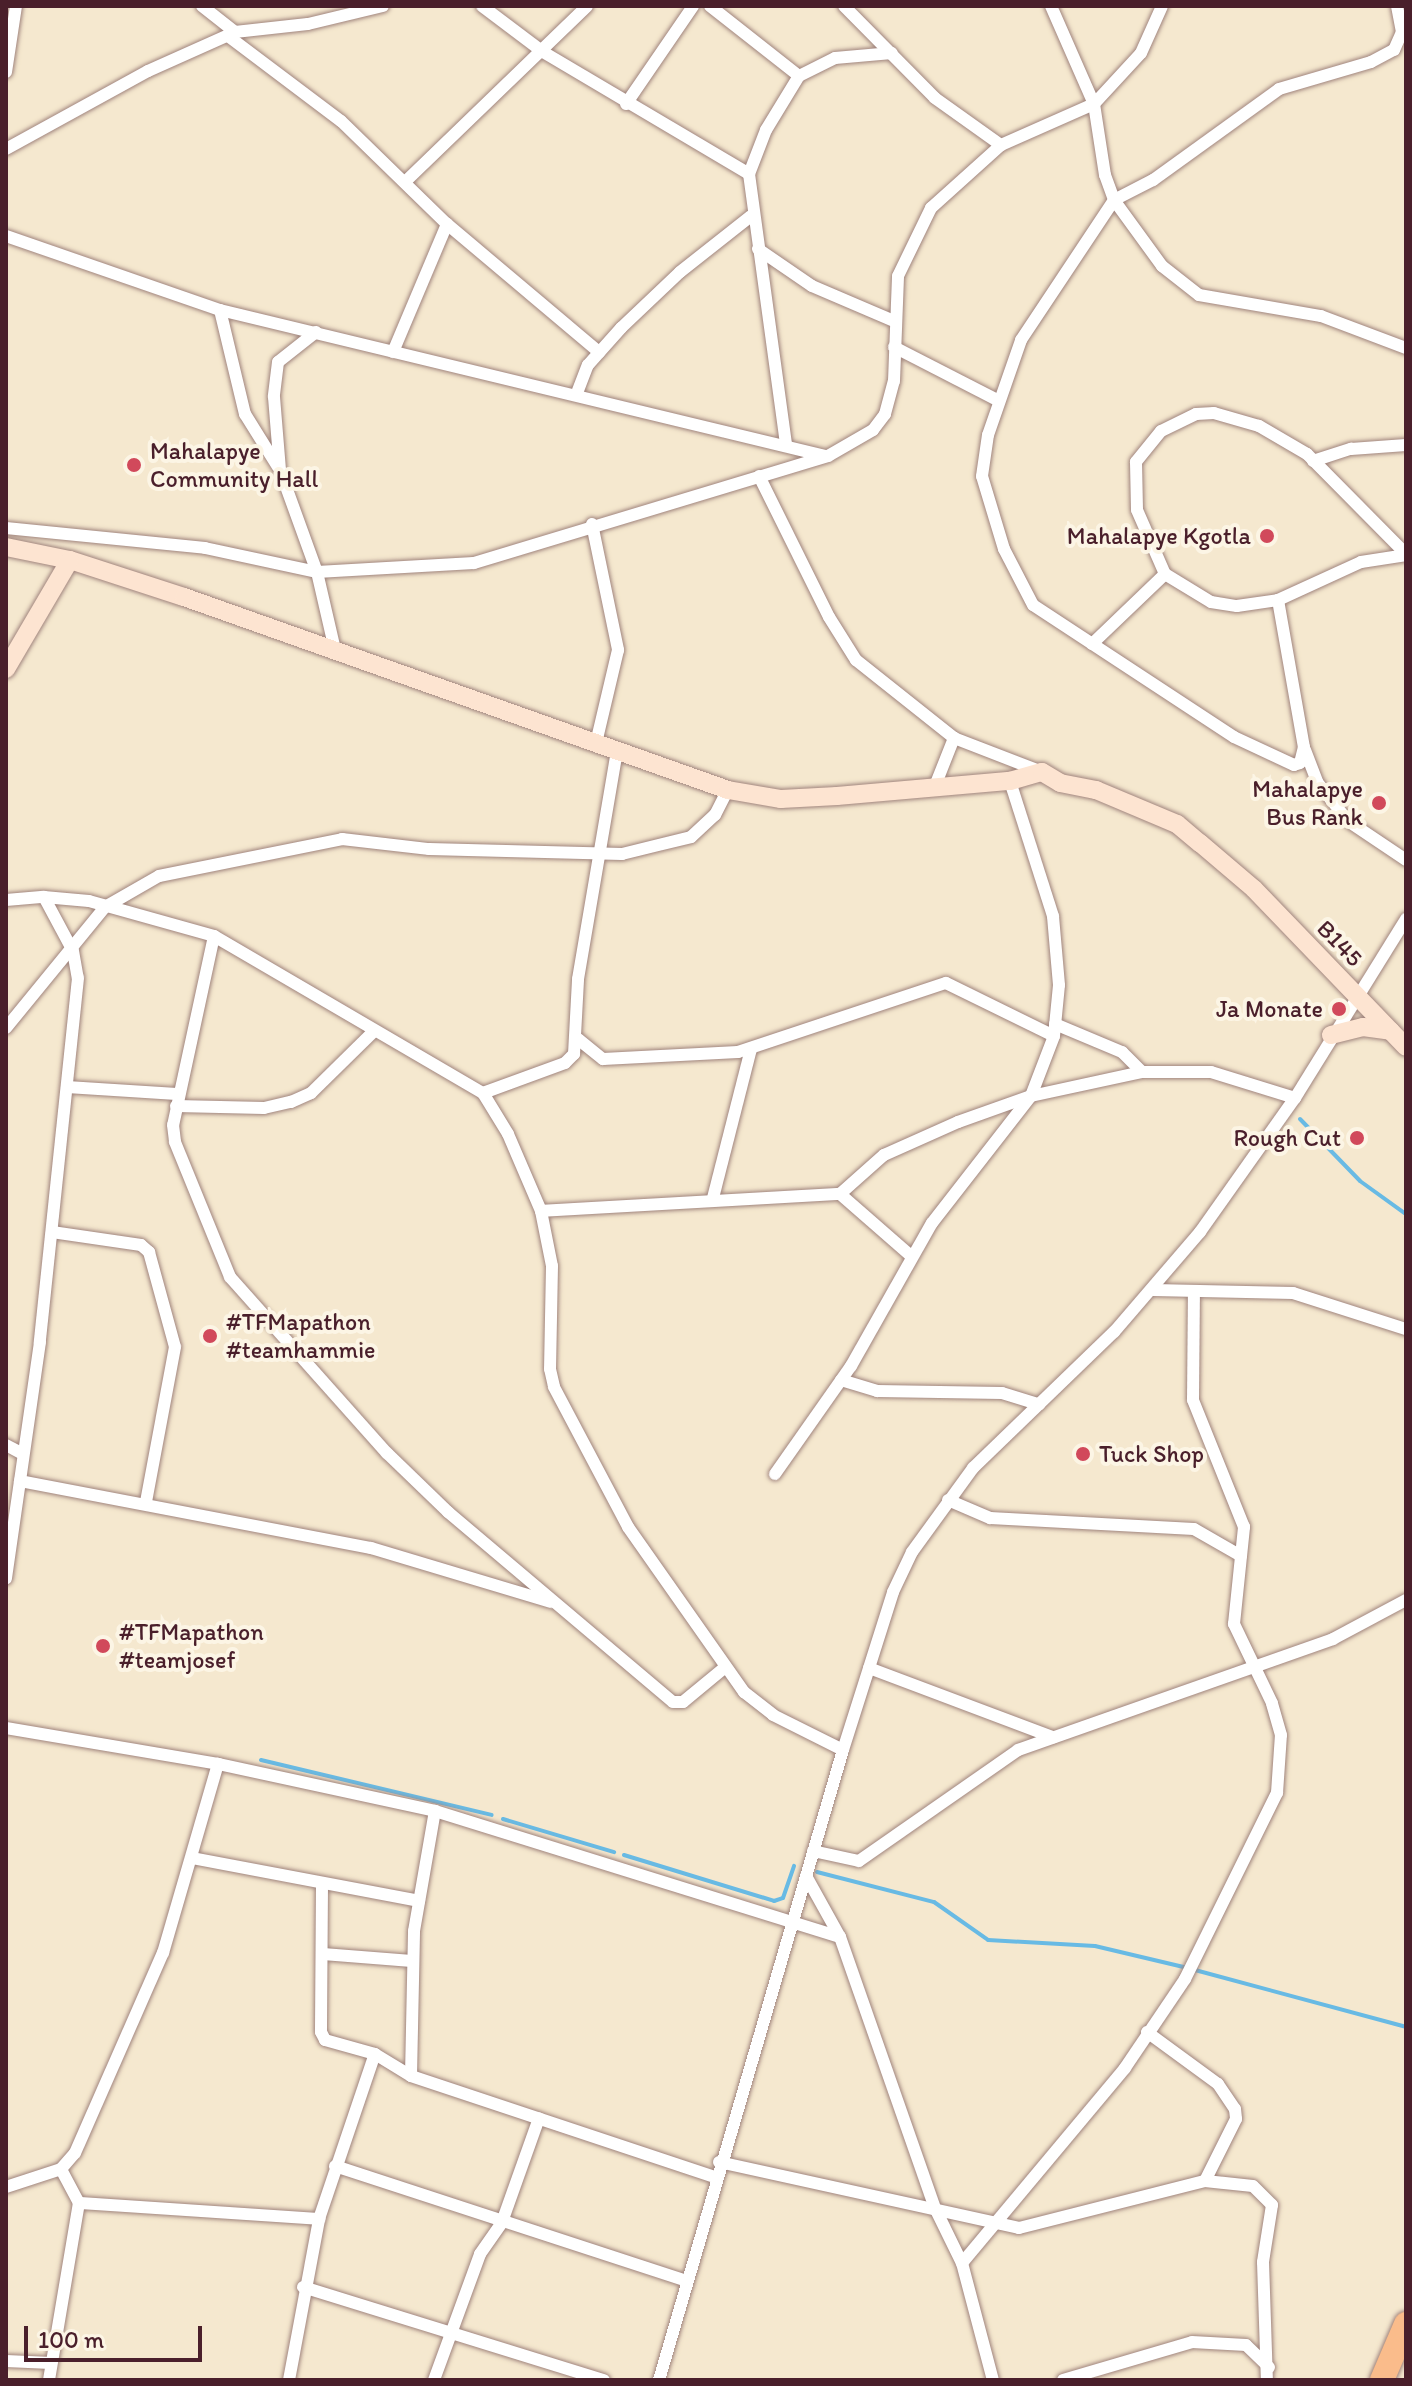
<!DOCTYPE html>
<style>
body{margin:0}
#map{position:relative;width:1412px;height:2386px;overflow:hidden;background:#f5e8cf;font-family:Itim,sans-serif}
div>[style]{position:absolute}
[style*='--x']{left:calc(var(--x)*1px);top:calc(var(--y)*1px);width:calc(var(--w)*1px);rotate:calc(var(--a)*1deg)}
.stream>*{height:4px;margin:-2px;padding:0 2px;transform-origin:2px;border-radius:2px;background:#68bae4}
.roads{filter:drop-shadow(0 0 2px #a0847d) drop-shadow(0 0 2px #a0847d)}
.street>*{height:12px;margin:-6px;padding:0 6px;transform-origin:6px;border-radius:6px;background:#fff}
.secondary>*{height:18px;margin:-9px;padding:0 9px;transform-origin:9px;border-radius:9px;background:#fde4d1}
.highway>*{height:24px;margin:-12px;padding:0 12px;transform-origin:12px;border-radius:12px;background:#fabc8b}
.dots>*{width:22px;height:22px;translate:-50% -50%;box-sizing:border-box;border:4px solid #fcf5e5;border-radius:50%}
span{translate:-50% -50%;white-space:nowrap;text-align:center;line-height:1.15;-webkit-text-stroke:8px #fcf5e5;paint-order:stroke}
.poi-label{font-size:24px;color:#4a1f2b}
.left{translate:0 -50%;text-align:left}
.right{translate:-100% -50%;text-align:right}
.street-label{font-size:24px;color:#4a1f2b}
.frame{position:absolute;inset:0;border:8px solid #4a1f2b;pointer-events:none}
.scale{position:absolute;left:24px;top:2326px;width:178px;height:36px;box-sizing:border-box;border:4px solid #4a1f2b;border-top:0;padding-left:10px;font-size:24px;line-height:28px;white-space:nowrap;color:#4a1f2b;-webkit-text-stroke:6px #fcf5e5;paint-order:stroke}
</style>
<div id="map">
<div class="stream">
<div style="--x:1300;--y:1119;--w:86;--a:45.9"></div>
<div style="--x:1360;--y:1181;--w:57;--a:35.7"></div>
<div style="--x:261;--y:1760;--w:237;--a:13.4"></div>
<div style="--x:503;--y:1819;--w:116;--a:16.6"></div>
<div style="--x:624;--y:1855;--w:157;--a:17"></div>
<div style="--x:774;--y:1901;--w:9;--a:-18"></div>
<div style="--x:783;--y:1898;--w:34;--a:-71"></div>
<div style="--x:817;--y:1872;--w:121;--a:14.4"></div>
<div style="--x:934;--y:1902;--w:66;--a:35.1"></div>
<div style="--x:988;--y:1940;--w:107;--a:3.2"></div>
<div style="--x:1095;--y:1946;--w:91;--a:13.3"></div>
<div style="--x:1195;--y:1970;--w:219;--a:15.1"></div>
</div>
<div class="roads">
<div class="street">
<div style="--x:202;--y:6;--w:42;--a:38.2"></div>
<div style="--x:482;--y:6;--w:76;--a:37"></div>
<div style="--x:543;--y:52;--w:239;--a:30.6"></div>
<div style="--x:710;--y:6;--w:113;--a:38.2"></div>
<div style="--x:844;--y:6;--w:129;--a:45.3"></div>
<div style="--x:935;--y:98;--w:81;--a:35.5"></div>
<div style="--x:1051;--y:6;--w:107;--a:66.3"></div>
<div style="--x:1094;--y:104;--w:72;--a:81.2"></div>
<div style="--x:1105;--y:175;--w:27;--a:70"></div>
<div style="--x:1114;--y:200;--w:82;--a:54"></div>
<div style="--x:1162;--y:266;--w:47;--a:38.1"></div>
<div style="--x:1199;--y:295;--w:124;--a:9.8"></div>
<div style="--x:1321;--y:316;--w:91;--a:20.6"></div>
<div style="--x:228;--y:36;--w:141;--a:37"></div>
<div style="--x:341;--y:121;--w:148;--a:44.2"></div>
<div style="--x:447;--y:224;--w:199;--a:40.1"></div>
<div style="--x:6;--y:72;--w:67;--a:-81.4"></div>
<div style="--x:626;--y:104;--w:119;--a:-55.6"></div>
<div style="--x:6;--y:149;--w:162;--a:-28.8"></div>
<div style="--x:148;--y:71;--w:95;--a:-24.1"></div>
<div style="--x:235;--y:32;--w:73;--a:-6.3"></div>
<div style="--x:308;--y:24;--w:77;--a:-13.5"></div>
<div style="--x:407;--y:180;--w:250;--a:-44"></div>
<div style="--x:6;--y:236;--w:226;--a:19.1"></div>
<div style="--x:220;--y:310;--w:622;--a:13.57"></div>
<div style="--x:758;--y:249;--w:65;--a:34.4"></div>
<div style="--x:812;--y:286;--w:89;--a:23.1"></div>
<div style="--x:220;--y:310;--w:107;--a:76.5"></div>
<div style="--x:245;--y:414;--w:62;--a:58.1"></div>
<div style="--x:316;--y:332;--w:48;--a:141.7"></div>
<div style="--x:278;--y:362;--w:35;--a:97"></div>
<div style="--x:274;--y:397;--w:73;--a:85.3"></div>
<div style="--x:280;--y:470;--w:109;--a:70.1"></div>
<div style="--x:317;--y:572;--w:80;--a:77"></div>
<div style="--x:894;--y:347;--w:118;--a:27.2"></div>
<div style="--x:393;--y:352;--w:139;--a:-67.1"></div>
<div style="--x:577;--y:393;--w:30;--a:-69"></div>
<div style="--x:588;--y:365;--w:50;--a:-48.3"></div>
<div style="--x:621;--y:328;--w:81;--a:-43.5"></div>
<div style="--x:680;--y:272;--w:90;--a:-38.3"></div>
<div style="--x:786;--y:444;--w:273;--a:-97.8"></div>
<div style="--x:749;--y:174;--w:47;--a:-68.9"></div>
<div style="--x:766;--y:130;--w:63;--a:-58.6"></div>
<div style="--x:799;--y:76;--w:40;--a:-26.6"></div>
<div style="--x:835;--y:58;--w:57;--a:-5"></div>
<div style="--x:1313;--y:461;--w:40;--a:-18"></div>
<div style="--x:1351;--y:449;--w:55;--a:-4.2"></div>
<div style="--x:759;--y:476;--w:157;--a:63.6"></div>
<div style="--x:829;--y:617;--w:51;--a:57.9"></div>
<div style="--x:856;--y:660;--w:125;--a:38.5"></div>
<div style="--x:954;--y:738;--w:94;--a:21.1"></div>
<div style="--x:592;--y:524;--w:129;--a:78.3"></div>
<div style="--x:618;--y:650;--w:96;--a:103.3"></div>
<div style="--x:6;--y:528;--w:200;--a:5.7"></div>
<div style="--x:205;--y:548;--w:115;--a:12.1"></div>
<div style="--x:317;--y:572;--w:157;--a:-3.3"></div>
<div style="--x:474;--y:563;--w:370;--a:-16.8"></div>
<div style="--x:828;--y:456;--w:52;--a:-30"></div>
<div style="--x:873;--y:430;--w:20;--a:-53"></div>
<div style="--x:885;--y:414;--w:34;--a:-75"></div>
<div style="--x:894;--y:381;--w:105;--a:-87.8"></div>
<div style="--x:898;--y:276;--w:76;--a:-64.1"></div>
<div style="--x:931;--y:208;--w:94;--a:-42"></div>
<div style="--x:1001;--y:145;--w:102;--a:-23.8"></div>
<div style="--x:1094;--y:104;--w:69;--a:-47.3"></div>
<div style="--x:1141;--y:53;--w:51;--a:-65.9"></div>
<div style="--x:1406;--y:554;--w:141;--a:-134.7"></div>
<div style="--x:1307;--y:454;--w:56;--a:-149.7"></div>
<div style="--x:1259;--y:426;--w:47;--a:-163.9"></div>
<div style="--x:1214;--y:413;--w:18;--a:177"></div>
<div style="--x:1196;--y:414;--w:39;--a:154"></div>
<div style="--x:1161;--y:431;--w:40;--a:129"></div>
<div style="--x:1136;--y:462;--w:48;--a:88.8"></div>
<div style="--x:1137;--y:510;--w:70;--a:66.4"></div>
<div style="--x:1165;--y:574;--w:54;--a:31.3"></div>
<div style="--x:1211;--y:602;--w:26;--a:9"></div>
<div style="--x:1237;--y:606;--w:41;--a:-8.3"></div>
<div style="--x:1278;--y:600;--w:91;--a:-24.6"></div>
<div style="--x:1361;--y:562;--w:46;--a:-8.8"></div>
<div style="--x:1278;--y:600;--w:149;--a:80"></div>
<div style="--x:1304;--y:747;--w:16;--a:104"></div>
<div style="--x:1300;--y:763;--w:6;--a:162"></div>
<div style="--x:1294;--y:765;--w:66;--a:-155"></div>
<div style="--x:1234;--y:737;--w:240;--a:-146.7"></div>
<div style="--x:1033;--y:605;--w:63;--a:-117.4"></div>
<div style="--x:1004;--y:549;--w:76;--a:-106.8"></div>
<div style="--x:982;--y:476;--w:41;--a:-81.7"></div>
<div style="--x:988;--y:435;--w:101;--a:-70.8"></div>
<div style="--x:1021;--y:340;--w:168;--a:-56.4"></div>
<div style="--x:1114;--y:200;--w:44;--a:-27.1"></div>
<div style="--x:1153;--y:180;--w:155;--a:-35.8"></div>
<div style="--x:1279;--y:89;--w:96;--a:-16.4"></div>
<div style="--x:1371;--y:62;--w:26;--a:-28"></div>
<div style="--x:1394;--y:50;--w:20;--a:-66"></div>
<div style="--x:1402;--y:32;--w:26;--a:-101"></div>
<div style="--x:1092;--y:644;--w:101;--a:-43.8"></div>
<div style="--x:1305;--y:750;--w:34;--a:69"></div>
<div style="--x:1317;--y:782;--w:50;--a:51.5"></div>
<div style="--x:1348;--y:821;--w:70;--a:33.9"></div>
<div style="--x:935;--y:786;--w:52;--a:-68.4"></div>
<div style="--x:44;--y:897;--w:45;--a:5.1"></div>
<div style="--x:89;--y:901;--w:130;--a:15.6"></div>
<div style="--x:214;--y:936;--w:311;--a:30.3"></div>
<div style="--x:483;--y:1093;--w:48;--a:58.6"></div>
<div style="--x:508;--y:1134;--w:84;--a:66.8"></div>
<div style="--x:541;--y:1211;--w:56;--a:78.7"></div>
<div style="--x:552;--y:1266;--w:103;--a:91.1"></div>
<div style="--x:550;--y:1369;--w:18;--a:77"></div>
<div style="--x:554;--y:1387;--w:158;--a:62.1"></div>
<div style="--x:628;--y:1527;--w:202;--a:54.9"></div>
<div style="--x:744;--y:1692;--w:37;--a:38"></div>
<div style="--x:773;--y:1715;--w:78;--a:26.6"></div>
<div style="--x:6;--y:900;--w:38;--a:-5"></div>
<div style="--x:44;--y:897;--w:61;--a:61.8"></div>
<div style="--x:73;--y:951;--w:27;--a:80"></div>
<div style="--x:78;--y:978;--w:366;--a:96"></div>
<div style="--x:40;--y:1342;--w:239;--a:98.2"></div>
<div style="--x:214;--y:936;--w:193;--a:102.2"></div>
<div style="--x:173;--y:1125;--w:17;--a:83"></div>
<div style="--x:175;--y:1142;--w:146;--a:67.8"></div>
<div style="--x:230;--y:1277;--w:236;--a:48.3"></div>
<div style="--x:387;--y:1453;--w:85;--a:44"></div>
<div style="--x:448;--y:1512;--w:294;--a:40.2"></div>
<div style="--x:673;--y:1702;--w:10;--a:0"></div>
<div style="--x:683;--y:1702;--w:52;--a:-39.5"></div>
<div style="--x:1055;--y:1024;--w:73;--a:22.7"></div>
<div style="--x:1122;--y:1052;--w:28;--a:45"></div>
<div style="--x:6;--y:1028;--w:156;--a:-50.7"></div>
<div style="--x:105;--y:907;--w:62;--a:-29.9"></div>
<div style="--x:159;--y:876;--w:187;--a:-11.4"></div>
<div style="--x:342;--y:839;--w:88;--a:6.6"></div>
<div style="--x:429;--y:849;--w:193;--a:1.5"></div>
<div style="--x:622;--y:854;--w:71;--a:-13.8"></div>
<div style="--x:691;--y:837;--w:33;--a:-43"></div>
<div style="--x:715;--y:815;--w:28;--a:-63"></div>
<div style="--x:578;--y:1039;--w:32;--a:39"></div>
<div style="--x:603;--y:1059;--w:135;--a:-3"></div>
<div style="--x:738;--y:1052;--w:219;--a:-18.4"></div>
<div style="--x:946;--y:983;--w:120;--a:26.1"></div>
<div style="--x:67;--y:1087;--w:110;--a:3.6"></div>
<div style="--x:483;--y:1093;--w:87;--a:-20.1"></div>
<div style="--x:565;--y:1063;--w:13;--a:-45"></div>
<div style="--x:574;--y:1054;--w:75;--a:-86.9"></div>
<div style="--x:578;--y:979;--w:231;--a:-80.3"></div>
<div style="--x:176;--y:1106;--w:88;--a:1.3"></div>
<div style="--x:264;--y:1108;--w:28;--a:-13"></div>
<div style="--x:291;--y:1102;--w:22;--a:-24"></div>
<div style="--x:311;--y:1093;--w:88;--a:-44.5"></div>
<div style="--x:840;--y:1194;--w:94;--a:41.1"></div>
<div style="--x:713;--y:1198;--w:154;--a:-75.7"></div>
<div style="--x:541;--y:1211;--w:299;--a:-3.3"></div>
<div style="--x:840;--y:1194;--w:59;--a:-41.6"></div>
<div style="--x:884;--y:1155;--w:81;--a:-24"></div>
<div style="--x:958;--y:1122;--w:77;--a:-19.6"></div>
<div style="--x:1031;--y:1096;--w:114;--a:-12.2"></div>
<div style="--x:1142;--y:1072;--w:69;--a:0"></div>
<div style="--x:1211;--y:1072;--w:88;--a:17.2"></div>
<div style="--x:52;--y:1232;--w:90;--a:8.3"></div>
<div style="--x:141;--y:1245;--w:11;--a:41"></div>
<div style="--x:149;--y:1252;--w:98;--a:74.7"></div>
<div style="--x:175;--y:1347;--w:158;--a:100.6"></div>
<div style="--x:1153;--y:1290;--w:140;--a:1.2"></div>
<div style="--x:1293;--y:1293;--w:119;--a:17.7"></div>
<div style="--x:841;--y:1380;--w:38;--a:17"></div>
<div style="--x:877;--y:1391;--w:125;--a:0.9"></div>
<div style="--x:1002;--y:1393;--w:39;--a:17"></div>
<div style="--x:6;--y:1445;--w:19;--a:28"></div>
<div style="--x:775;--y:1474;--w:132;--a:-54.9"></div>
<div style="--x:851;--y:1366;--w:164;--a:-60.5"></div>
<div style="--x:932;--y:1223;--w:161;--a:-52.1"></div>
<div style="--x:1031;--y:1096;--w:64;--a:-69"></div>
<div style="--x:1054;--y:1036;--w:51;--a:-84.4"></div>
<div style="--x:1059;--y:985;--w:69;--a:-95"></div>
<div style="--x:1053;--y:916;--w:142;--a:-107.7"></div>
<div style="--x:20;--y:1481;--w:357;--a:10.8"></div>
<div style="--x:371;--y:1548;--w:188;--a:16.7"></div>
<div style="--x:948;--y:1500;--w:46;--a:23.2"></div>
<div style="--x:990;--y:1518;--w:204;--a:3.1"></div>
<div style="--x:1194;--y:1529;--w:54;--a:29.9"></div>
<div style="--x:869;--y:1668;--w:197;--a:20.6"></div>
<div style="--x:6;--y:1728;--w:215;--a:9.6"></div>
<div style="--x:218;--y:1764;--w:222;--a:12.2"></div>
<div style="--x:435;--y:1811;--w:424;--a:17.3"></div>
<div style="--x:813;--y:1851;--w:47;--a:12.3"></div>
<div style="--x:859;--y:1861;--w:194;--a:-34.9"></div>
<div style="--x:1018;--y:1750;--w:334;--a:-19.4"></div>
<div style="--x:1333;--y:1639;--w:83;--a:-28.1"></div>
<div style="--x:192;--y:1858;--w:231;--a:10.7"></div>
<div style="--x:806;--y:1876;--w:70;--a:60.9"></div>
<div style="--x:840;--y:1937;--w:287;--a:70.7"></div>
<div style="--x:935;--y:2208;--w:61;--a:63.9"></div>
<div style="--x:962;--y:2263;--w:121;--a:75.2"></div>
<div style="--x:322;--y:1885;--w:147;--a:90.4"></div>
<div style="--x:321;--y:2032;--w:9;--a:63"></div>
<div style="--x:325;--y:2040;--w:52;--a:15.6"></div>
<div style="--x:375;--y:2054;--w:42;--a:31.4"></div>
<div style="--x:411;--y:2076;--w:320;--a:18.4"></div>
<div style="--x:323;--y:1954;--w:89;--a:4.5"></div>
<div style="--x:1147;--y:2032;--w:88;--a:36.2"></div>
<div style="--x:1218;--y:2084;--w:30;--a:56"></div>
<div style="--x:1235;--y:2109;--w:10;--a:84"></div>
<div style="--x:1236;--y:2119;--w:69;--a:116.6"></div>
<div style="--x:411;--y:2076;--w:145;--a:-88.8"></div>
<div style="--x:414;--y:1931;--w:122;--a:-80.1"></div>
<div style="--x:719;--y:2162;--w:307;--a:12.4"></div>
<div style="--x:1019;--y:2228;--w:192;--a:-14.2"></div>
<div style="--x:1205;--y:2181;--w:48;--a:5.9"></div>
<div style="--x:1253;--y:2186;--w:27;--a:45"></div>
<div style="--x:1272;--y:2205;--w:58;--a:99"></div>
<div style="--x:1263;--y:2262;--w:118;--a:88.1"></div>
<div style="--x:335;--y:2166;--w:369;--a:18.1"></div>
<div style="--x:6;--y:2187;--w:58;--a:-18.1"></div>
<div style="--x:61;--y:2169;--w:21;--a:-49"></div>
<div style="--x:75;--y:2153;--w:219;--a:-66.3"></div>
<div style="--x:163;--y:1953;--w:197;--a:-73.8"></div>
<div style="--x:79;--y:2203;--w:241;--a:3.8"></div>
<div style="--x:962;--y:2263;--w:254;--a:-50.1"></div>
<div style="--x:1125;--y:2068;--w:107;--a:-56"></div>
<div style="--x:1185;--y:1979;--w:208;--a:-63.7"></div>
<div style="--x:1277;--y:1793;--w:58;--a:-86.1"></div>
<div style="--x:1281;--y:1735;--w:33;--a:-106"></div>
<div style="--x:1272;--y:1703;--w:88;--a:-115.7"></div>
<div style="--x:1234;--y:1624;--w:98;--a:-84.1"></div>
<div style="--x:1244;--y:1527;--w:137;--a:-111.9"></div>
<div style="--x:1193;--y:1400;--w:109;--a:-89.5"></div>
<div style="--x:303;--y:2287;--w:315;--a:17.2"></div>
<div style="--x:6;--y:2361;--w:45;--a:2.5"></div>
<div style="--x:49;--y:2380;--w:180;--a:-80.4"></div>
<div style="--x:79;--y:2203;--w:38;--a:-118"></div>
<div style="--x:289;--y:2380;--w:164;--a:-79.4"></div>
<div style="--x:319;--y:2219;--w:174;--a:-71.3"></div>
<div style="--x:434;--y:2380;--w:134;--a:-69.9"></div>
<div style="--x:480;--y:2254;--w:39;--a:-55"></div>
<div style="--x:502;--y:2222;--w:110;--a:-70.4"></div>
<div style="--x:659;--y:2380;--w:656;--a:-73.72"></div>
<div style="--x:843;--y:1750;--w:166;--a:-72.4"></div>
<div style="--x:893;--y:1592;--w:44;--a:-64.6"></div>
<div style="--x:912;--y:1552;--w:104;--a:-54"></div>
<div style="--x:973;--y:1468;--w:196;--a:-44"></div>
<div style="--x:1114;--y:1332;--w:132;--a:-49.3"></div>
<div style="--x:1200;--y:1232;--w:164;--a:-54.7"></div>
<div style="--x:1295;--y:1098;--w:211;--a:-58.2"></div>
<div style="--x:1063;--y:2380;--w:134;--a:-16.4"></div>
<div style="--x:1192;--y:2342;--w:54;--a:3.2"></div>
<div style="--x:1246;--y:2345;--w:32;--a:44"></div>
</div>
<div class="secondary">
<div style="--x:6;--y:547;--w:65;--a:11.5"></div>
<div style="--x:70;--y:560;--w:120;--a:18"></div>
<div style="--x:184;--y:597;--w:577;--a:19.53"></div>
<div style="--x:728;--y:790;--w:54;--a:9.6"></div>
<div style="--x:781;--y:799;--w:56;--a:-3.1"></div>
<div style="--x:837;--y:796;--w:174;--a:-5"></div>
<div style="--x:1010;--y:781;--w:33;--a:-16"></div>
<div style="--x:1042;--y:772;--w:21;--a:31"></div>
<div style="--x:1060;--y:783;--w:37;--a:11"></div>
<div style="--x:1096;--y:790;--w:88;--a:22.8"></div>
<div style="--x:1177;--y:824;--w:30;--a:40"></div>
<div style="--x:1200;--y:843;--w:71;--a:40.4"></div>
<div style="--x:1254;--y:889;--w:219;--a:46.1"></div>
<div style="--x:6;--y:669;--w:126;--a:-59.6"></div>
<div style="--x:1331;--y:1035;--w:33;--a:-14"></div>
<div style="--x:1363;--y:1027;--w:28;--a:8"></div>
</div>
<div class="highway">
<div style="--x:1382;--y:2380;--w:61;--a:-66.8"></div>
</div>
</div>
<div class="dots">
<div style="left:134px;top:465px;background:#d1495b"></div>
<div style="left:1267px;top:536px;background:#d1495b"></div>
<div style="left:1379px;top:803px;background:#d1495b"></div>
<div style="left:1339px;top:1009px;background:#d1495b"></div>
<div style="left:1357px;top:1138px;background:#d1495b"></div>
<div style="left:210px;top:1336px;background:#d1495b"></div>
<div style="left:1083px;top:1454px;background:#d1495b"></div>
<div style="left:103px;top:1646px;background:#d1495b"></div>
</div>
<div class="poi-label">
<span class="left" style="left:150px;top:465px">Mahalapye<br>Community Hall</span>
<span class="right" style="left:1251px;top:536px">Mahalapye Kgotla</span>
<span class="right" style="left:1363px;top:803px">Mahalapye<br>Bus Rank</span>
<span class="right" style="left:1323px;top:1009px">Ja Monate</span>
<span class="right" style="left:1341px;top:1138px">Rough Cut</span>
<span class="left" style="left:226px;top:1336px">#TFMapathon<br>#teamhammie</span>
<span class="left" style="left:1099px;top:1454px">Tuck Shop</span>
<span class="left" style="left:119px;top:1646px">#TFMapathon<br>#teamjosef</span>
</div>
<div class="street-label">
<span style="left:1340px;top:943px;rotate:46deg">B145</span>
</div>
<div class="frame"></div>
<div class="scale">100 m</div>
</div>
